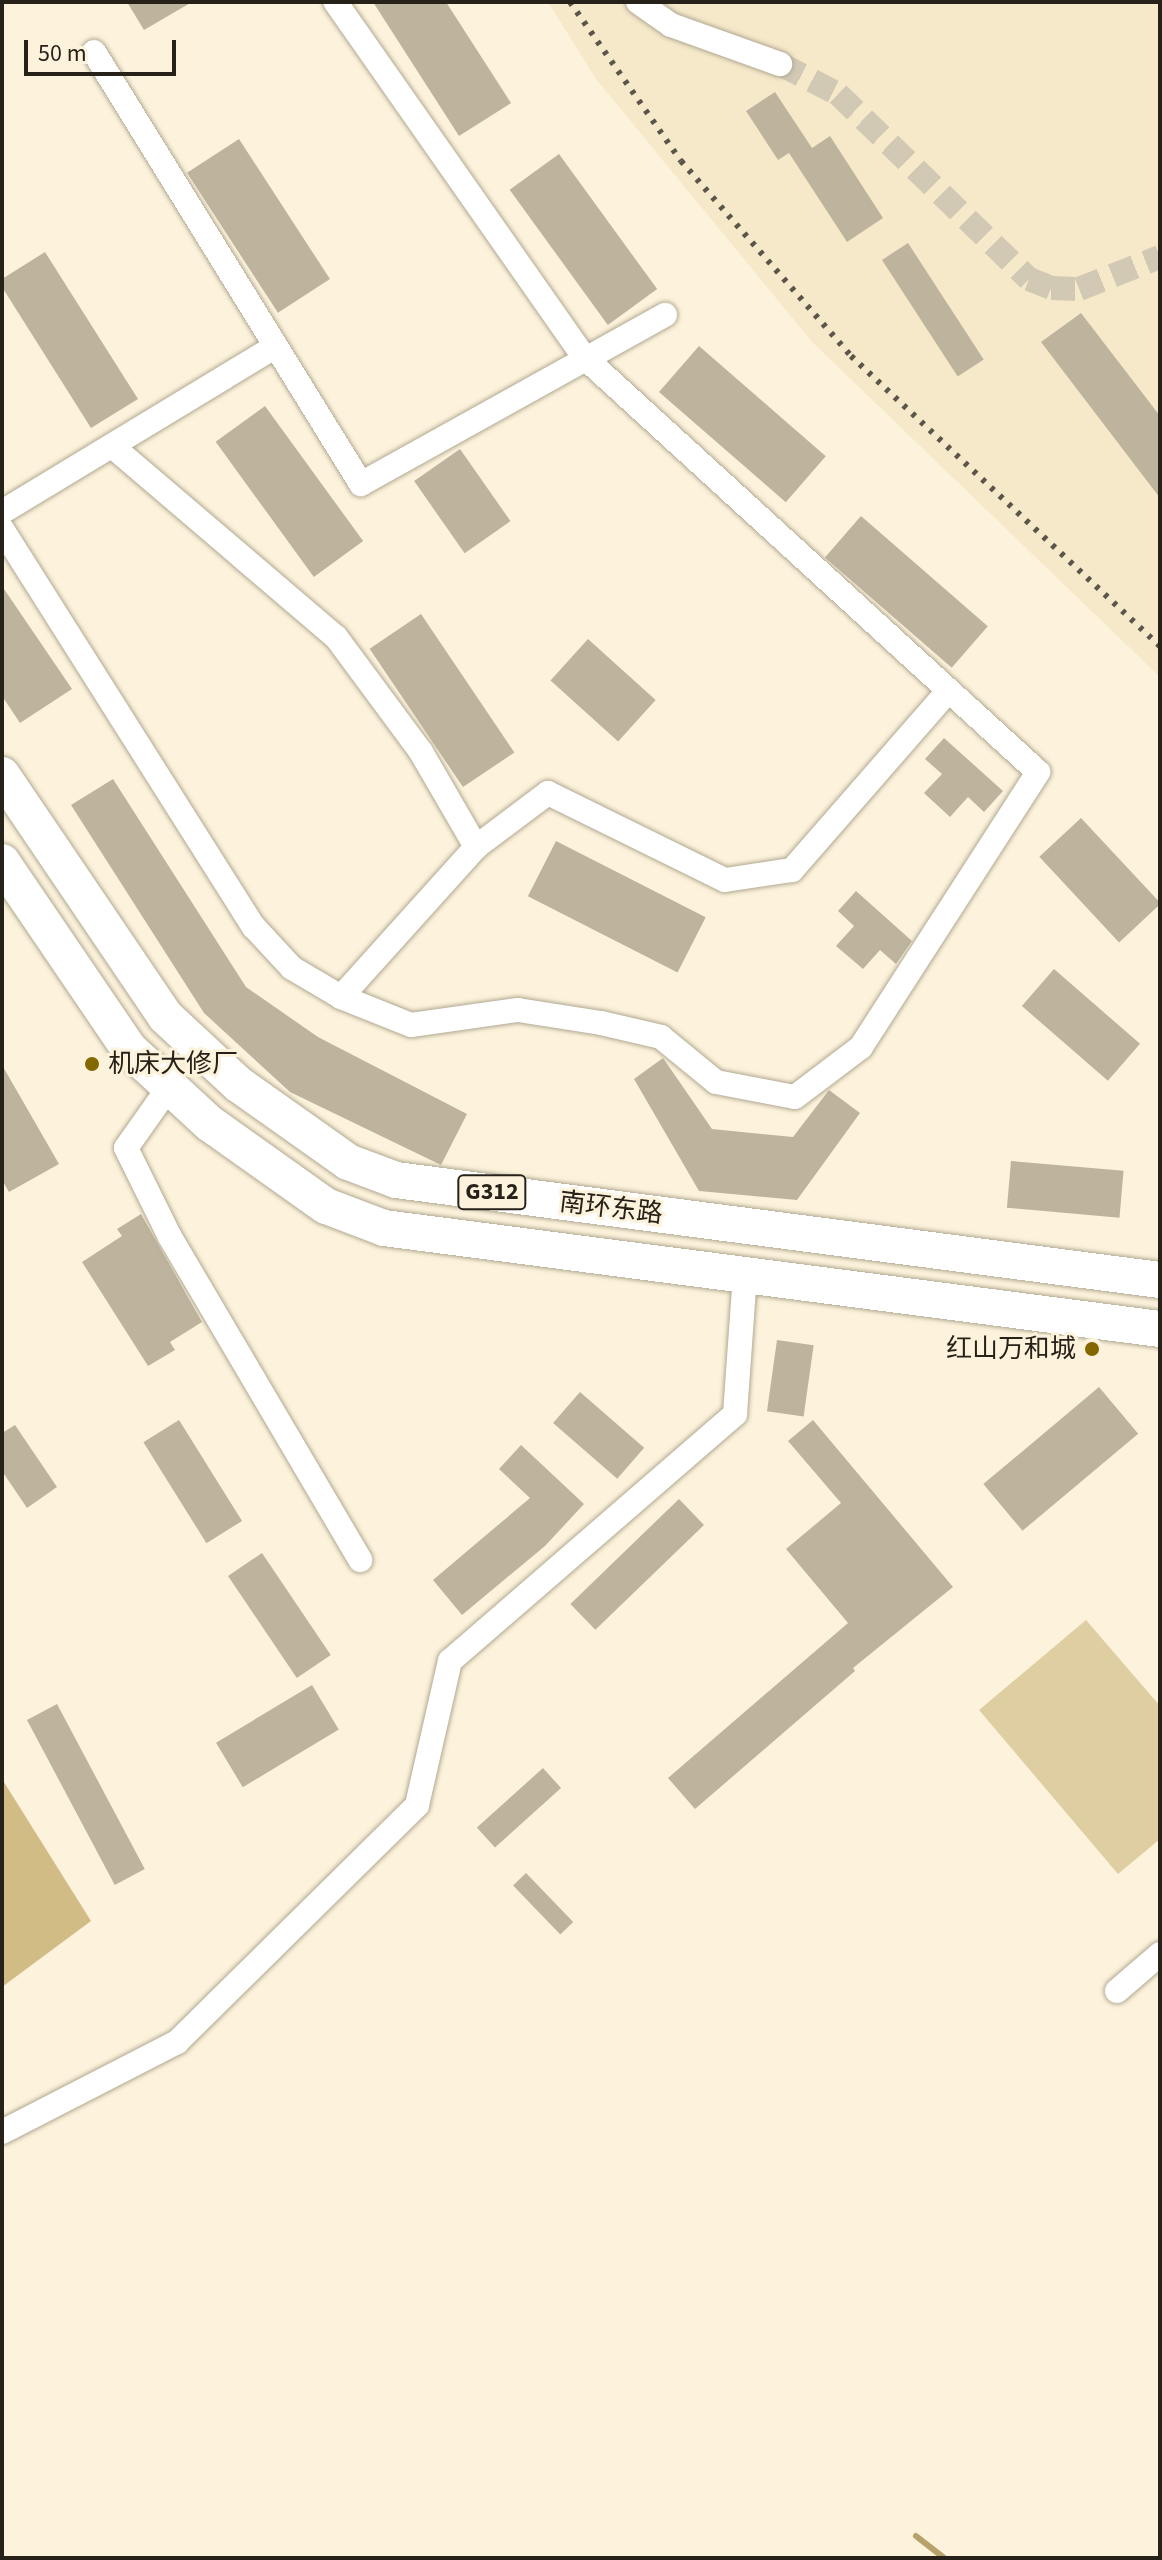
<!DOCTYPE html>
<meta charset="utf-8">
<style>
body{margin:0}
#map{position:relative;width:1162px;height:2560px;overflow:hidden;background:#fdf3dc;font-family:"Source Sans 3","Noto Sans SC",sans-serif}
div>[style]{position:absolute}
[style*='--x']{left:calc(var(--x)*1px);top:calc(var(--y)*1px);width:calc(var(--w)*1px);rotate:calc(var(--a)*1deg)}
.built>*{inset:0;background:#f6e9ca}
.green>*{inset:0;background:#e0cea3}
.forest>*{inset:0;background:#d2bc85}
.stream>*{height:6px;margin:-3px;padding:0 3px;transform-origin:3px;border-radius:3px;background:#b7a26c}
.building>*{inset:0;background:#beb49e;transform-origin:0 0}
.minor-tunnel>*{height:24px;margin-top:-12px;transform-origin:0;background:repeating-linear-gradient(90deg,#d2c9b5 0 24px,transparent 0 36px)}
.roads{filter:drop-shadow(0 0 2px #b1a892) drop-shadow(0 0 2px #b1a892)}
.minor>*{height:24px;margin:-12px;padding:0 12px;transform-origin:12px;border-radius:12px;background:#fff}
.highway>*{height:36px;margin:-18px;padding:0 18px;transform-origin:18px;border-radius:18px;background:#fff}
.rail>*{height:6px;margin-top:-3px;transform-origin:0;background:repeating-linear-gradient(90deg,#5a5548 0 4px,transparent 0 12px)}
.dots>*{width:22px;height:22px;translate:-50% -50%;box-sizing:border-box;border:4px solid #fdf3dc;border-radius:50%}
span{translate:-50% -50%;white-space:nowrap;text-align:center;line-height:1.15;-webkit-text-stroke:6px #fdf3dc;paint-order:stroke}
.shield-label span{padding:2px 6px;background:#fdf3dc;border:2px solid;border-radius:6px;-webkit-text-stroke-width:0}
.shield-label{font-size:24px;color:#262219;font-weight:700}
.poi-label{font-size:26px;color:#262219}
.left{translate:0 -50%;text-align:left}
.right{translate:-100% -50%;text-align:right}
.street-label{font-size:26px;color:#262219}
.frame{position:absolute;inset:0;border:4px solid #262219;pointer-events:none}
.scale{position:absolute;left:24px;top:40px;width:152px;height:36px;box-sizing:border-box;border:4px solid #262219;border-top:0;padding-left:10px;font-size:24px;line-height:28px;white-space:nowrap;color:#262219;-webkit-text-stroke:6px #fdf3dc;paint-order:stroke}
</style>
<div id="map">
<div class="built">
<div style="clip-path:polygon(548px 2px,1160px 2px,1160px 677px,812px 342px,596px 79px)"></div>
</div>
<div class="green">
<div style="clip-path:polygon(1086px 1620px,1160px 1706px,1160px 1839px,1118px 1874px,979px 1710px)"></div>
</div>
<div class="forest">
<div style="clip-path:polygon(2px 1779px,91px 1921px,2px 1987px)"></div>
</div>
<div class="stream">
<div style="--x:916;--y:2536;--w:36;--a:38"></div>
</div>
<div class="building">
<div style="clip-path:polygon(127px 2px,192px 2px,144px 30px)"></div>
<div style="clip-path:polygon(373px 2px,446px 2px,511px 103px,459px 136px)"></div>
<div style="clip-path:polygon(775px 92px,812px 148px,830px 136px,883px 218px,847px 242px,789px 153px,778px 160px,746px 111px)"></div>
<div style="left:239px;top:139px;width:167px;height:62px;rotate:57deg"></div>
<div style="left:559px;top:154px;width:167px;height:61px;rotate:54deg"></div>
<div style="left:908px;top:243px;width:139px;height:31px;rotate:57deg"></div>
<div style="clip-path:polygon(45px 252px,138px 399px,91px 428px,2px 287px,2px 279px)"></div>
<div style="clip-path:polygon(1081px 313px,1160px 416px,1160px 498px,1041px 342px)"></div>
<div style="left:699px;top:346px;width:168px;height:61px;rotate:41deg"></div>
<div style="left:265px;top:406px;width:167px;height:61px;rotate:54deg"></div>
<div style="left:460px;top:449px;width:88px;height:56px;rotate:55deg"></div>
<div style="left:861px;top:516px;width:168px;height:55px;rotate:41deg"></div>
<div style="clip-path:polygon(2px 586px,72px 689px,20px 723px,2px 696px)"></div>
<div style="left:421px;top:614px;width:167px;height:62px;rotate:56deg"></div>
<div style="left:588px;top:639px;width:91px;height:56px;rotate:42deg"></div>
<div style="clip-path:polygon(944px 738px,1003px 791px,984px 812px,968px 797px,950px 817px,924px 793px,942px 774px,925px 759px)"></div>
<div style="clip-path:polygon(113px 779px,246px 987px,318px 1037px,467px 1114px,441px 1165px,290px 1092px,204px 1013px,71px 805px)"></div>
<div style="left:1081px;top:818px;width:117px;height:57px;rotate:47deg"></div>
<div style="left:556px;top:841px;width:168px;height:62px;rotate:27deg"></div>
<div style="clip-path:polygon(856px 891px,912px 941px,896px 964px,880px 950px,863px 969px,836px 946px,854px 926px,838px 911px)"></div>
<div style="left:1054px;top:969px;width:114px;height:49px;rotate:41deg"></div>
<div style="clip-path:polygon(663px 1058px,712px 1129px,793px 1137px,829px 1090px,860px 1113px,797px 1200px,699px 1191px,634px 1079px)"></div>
<div style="clip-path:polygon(2px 1065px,59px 1164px,9px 1192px,2px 1180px)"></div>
<div style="left:1011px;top:1161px;width:113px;height:47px;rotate:5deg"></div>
<div style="clip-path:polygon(141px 1214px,202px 1322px,170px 1342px,175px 1350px,148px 1366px,82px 1262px,122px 1236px,117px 1229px)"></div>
<div style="left:777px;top:1340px;width:37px;height:72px;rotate:8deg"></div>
<div style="left:1099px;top:1387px;width:61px;height:151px;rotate:50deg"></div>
<div style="left:580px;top:1392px;width:85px;height:41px;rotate:41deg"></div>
<div style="left:179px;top:1420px;width:119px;height:42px;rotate:58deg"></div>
<div style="clip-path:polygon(813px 1420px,953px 1587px,853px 1668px,855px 1671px,695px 1809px,668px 1778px,848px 1623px,786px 1549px,841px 1503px,788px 1441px)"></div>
<div style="clip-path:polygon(15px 1425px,57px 1487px,27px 1508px,2px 1471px,2px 1433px)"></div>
<div style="clip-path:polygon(521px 1445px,584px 1504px,545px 1546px,462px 1615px,433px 1580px,530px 1498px,499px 1469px)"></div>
<div style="left:679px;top:1499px;width:36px;height:151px;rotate:46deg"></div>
<div style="left:262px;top:1553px;width:123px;height:41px;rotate:56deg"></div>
<div style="left:312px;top:1685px;width:52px;height:112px;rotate:59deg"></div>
<div style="left:57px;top:1704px;width:187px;height:34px;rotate:62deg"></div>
<div style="left:543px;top:1768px;width:27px;height:89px;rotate:48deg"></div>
<div style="left:526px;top:1873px;width:68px;height:18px;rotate:46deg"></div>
</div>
<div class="minor-tunnel">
<div style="--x:780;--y:64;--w:65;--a:27.3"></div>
<div style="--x:838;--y:94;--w:266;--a:44.1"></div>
<div style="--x:1029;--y:279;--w:24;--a:22"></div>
<div style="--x:1051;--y:288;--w:28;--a:2"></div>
<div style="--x:1079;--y:289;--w:87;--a:-21.6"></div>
</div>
<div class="roads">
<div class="minor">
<div style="--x:638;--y:2;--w:40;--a:34.9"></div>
<div style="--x:671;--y:25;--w:116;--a:19.7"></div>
<div style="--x:94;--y:52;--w:508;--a:58.28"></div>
<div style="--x:361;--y:484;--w:348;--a:-29.1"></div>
<div style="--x:112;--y:446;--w:294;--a:40.5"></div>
<div style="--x:336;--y:637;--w:143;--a:53.5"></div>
<div style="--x:421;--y:752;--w:110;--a:59.9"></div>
<div style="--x:2;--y:512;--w:320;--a:-31.2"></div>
<div style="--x:2;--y:529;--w:471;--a:57.7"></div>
<div style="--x:254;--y:927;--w:56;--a:47.2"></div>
<div style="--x:292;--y:968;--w:57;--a:30.6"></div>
<div style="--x:341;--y:997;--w:75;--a:21.8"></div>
<div style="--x:411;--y:1025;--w:108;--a:-8"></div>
<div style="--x:518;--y:1010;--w:84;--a:8.9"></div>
<div style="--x:601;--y:1023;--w:62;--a:13.1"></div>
<div style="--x:661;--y:1037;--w:71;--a:39.3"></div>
<div style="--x:716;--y:1082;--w:80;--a:10.8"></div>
<div style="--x:795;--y:1097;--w:83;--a:-37.1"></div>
<div style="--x:861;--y:1047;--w:327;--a:-57.2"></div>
<div style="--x:1038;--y:772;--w:615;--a:-137.57"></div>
<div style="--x:584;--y:357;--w:434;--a:-125"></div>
<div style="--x:341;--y:997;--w:202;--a:-48"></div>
<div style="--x:476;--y:847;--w:90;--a:-36.9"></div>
<div style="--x:548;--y:793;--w:197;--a:26.2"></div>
<div style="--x:725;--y:880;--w:68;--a:-8.5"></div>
<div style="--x:792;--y:870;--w:237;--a:-48.9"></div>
<div style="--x:167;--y:1090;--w:71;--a:125.3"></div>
<div style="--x:126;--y:1148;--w:99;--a:63.7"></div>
<div style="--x:170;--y:1237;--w:375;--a:59.5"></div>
<div style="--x:1117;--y:1991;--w:57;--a:-40.7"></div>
<div style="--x:2;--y:2132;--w:197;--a:-27.2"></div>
<div style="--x:177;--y:2042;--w:337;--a:-44.6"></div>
<div style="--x:417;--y:1805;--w:148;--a:-77.1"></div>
<div style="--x:450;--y:1661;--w:377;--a:-40.9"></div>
<div style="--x:735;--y:1414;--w:139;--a:-85.9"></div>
</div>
<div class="highway">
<div style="--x:2;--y:775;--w:292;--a:55.9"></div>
<div style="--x:166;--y:1017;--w:98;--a:42.9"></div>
<div style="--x:238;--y:1084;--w:135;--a:35.3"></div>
<div style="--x:348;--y:1162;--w:51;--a:20.6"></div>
<div style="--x:396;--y:1180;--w:771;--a:7.46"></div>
<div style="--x:2;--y:862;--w:226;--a:55.8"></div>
<div style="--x:129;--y:1049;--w:109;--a:42.8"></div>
<div style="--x:209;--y:1123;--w:143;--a:35.4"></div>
<div style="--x:326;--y:1206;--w:62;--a:20.8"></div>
<div style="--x:384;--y:1228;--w:783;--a:7.42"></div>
</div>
</div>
<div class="rail">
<div style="--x:570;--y:2;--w:194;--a:55.1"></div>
<div style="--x:681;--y:161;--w:259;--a:48.9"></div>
<div style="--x:851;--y:356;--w:424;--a:43.2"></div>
</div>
<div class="dots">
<div style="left:92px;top:1064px;background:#856700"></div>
<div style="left:1092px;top:1349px;background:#856700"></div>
</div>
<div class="shield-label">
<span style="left:492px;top:1192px">G312</span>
</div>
<div class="poi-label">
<span class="left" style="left:108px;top:1064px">机床大修厂</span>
<span class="right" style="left:1076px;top:1349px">红山万和城</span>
</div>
<div class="street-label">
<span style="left:611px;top:1208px;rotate:7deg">南环东路</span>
</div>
<div class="frame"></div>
<div class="scale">50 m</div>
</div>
